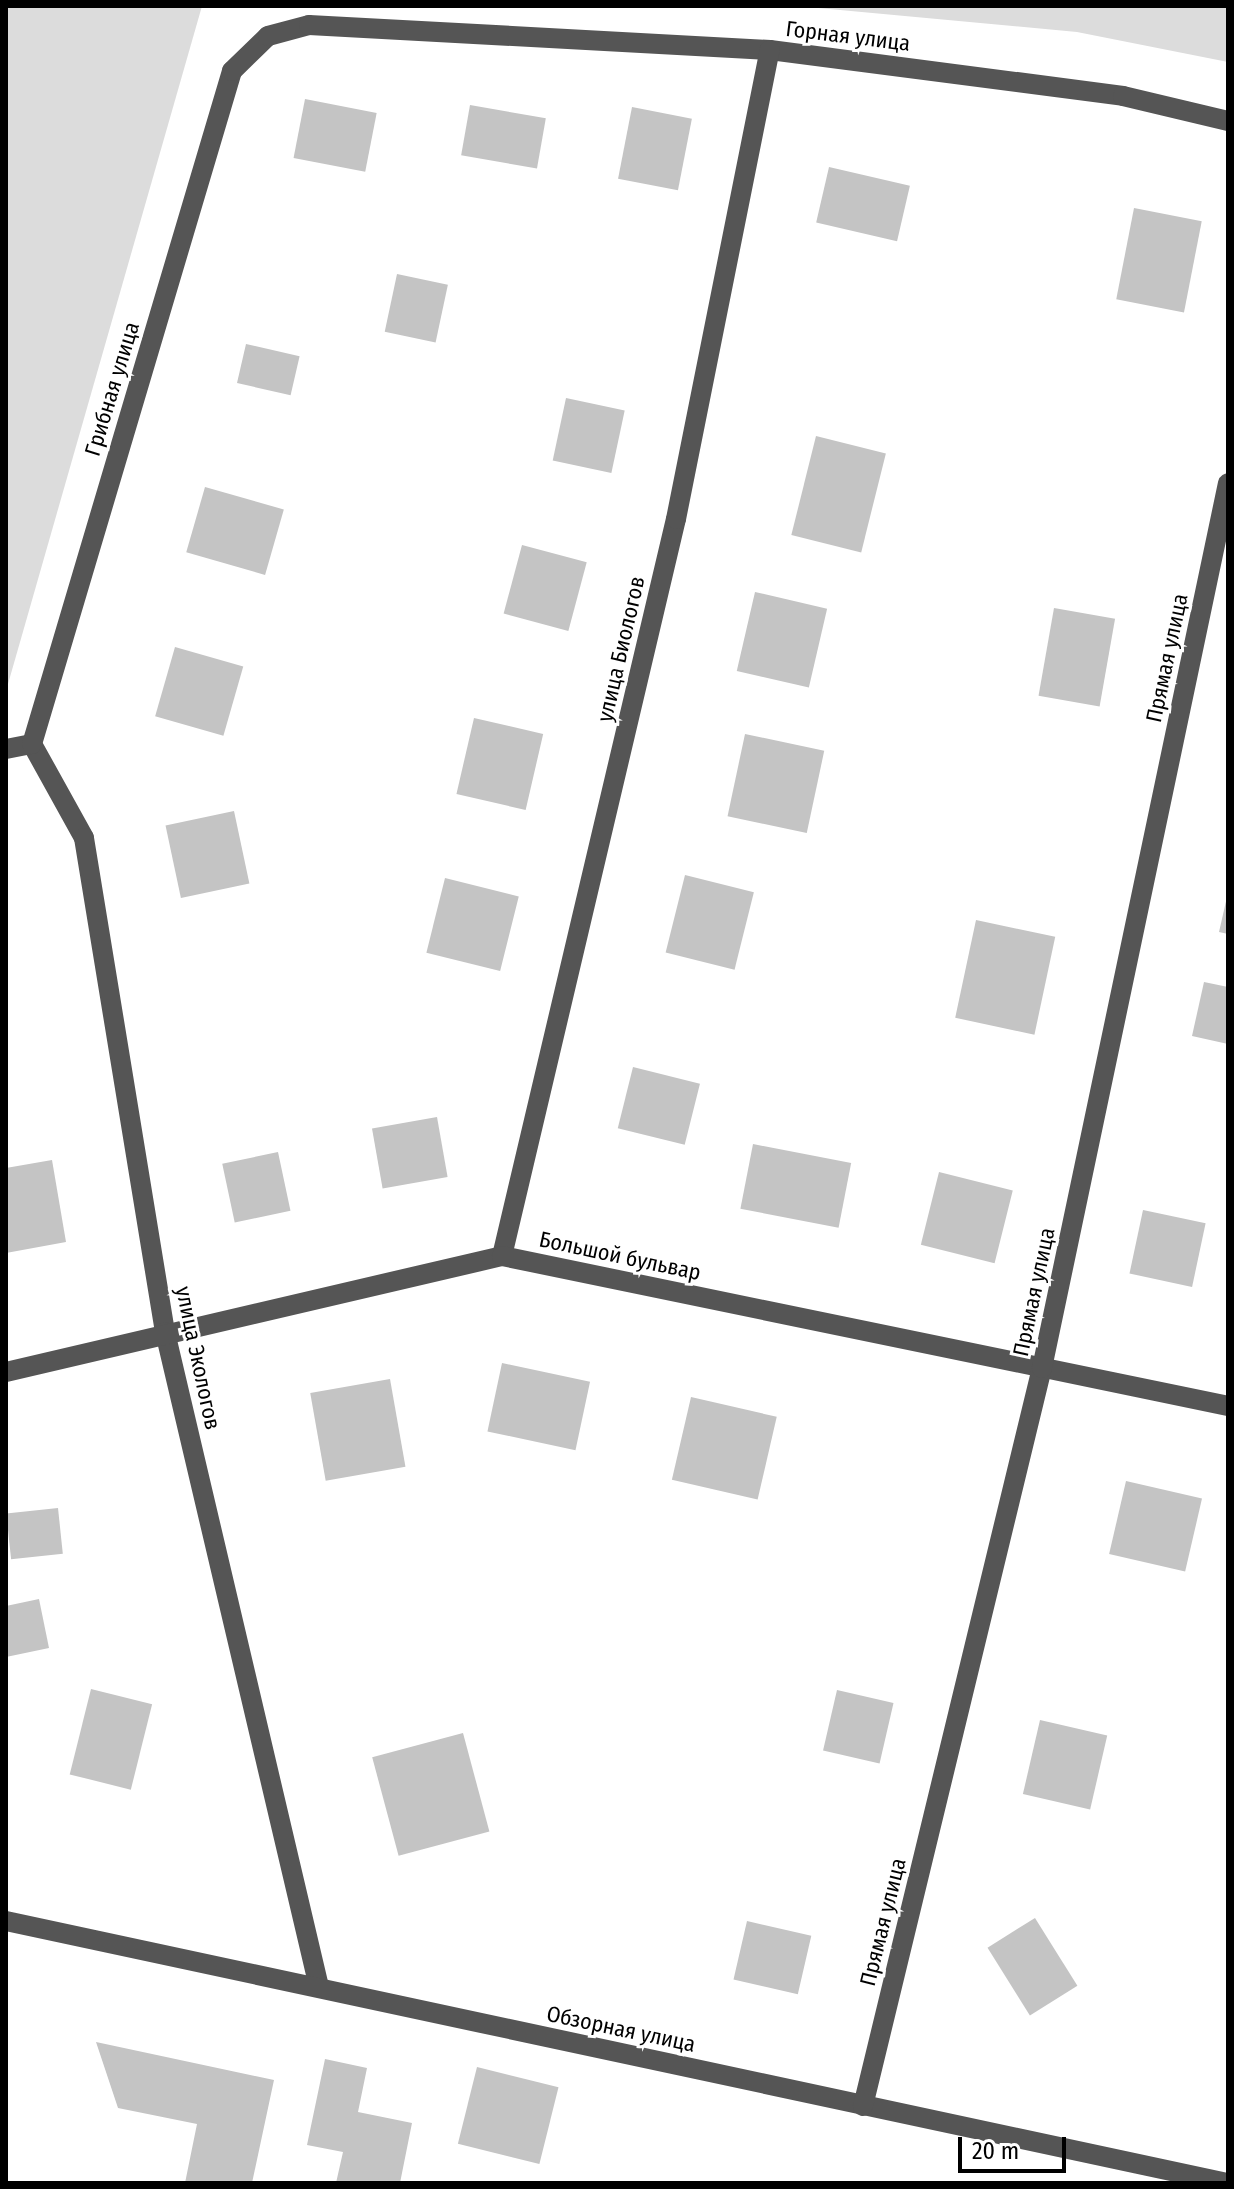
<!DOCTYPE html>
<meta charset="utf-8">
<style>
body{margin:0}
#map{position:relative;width:1234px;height:2189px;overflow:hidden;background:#fff;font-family:"Fira Sans Condensed",sans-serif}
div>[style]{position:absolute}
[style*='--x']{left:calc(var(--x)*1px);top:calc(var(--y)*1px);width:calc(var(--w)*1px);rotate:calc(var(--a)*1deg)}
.green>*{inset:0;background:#dcdcdc}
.building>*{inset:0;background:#c4c4c4;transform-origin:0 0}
.minor>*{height:20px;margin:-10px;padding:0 10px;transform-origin:10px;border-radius:10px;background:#555}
span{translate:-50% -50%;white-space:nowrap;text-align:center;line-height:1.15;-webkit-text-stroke:6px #fff;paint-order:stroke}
.street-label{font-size:22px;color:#000}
.frame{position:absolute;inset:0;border:8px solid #000;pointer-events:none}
.scale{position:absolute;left:958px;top:2137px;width:108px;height:36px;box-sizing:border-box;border:4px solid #000;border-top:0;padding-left:10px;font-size:24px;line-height:28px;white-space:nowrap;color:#000;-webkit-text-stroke:6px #fff;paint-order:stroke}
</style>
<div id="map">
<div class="green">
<div style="clip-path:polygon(6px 6px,202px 6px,6px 691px)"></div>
<div style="clip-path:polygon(797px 6px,1228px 6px,1228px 62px,1077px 32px)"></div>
</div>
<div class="building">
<div style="left:305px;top:99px;width:73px;height:60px;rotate:11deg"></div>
<div style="left:470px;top:105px;width:77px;height:51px;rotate:10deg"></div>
<div style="left:632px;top:107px;width:61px;height:73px;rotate:11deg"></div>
<div style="left:829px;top:167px;width:83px;height:57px;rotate:13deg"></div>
<div style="left:1134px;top:208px;width:69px;height:93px;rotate:11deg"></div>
<div style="left:397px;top:274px;width:52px;height:59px;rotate:12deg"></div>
<div style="left:246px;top:344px;width:55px;height:40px;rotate:13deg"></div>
<div style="left:566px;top:398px;width:60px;height:64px;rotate:12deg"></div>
<div style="left:816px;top:436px;width:72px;height:102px;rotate:14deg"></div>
<div style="left:205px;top:487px;width:82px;height:68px;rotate:16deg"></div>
<div style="left:522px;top:545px;width:67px;height:71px;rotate:15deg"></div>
<div style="left:755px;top:592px;width:74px;height:81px;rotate:13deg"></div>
<div style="left:1054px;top:608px;width:62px;height:89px;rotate:10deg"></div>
<div style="left:175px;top:647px;width:71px;height:72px;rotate:16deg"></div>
<div style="left:474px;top:718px;width:71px;height:78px;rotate:13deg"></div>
<div style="left:745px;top:734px;width:81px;height:84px;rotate:12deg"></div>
<div style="left:234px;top:811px;width:74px;height:70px;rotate:78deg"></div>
<div style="left:685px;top:875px;width:71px;height:80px;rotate:14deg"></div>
<div style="left:445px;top:878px;width:76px;height:77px;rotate:14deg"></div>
<div style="clip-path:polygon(1227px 897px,1228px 897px,1228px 934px,1219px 932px)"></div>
<div style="left:976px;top:920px;width:81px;height:100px;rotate:12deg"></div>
<div style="clip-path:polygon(1204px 982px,1228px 987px,1228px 1044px,1192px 1036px)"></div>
<div style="left:633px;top:1067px;width:69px;height:63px;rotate:14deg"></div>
<div style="left:437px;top:1117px;width:61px;height:66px;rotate:80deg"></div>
<div style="left:753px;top:1144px;width:100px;height:66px;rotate:11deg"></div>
<div style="left:278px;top:1152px;width:60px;height:57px;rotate:78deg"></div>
<div style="clip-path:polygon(52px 1160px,66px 1242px,6px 1253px,6px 1168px)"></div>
<div style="left:939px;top:1172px;width:76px;height:75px;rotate:14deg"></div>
<div style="left:1143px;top:1210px;width:64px;height:65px;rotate:12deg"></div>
<div style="left:502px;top:1363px;width:90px;height:70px;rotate:12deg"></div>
<div style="left:390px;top:1379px;width:89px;height:81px;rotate:80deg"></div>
<div style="left:691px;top:1397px;width:88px;height:85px;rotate:13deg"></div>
<div style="left:1126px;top:1481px;width:78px;height:75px;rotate:13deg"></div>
<div style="left:58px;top:1508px;width:46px;height:52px;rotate:84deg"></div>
<div style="clip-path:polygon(39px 1599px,49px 1648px,6px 1657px,6px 1606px)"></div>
<div style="left:91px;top:1689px;width:63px;height:88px;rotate:14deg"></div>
<div style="left:837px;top:1690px;width:58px;height:62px;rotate:13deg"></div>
<div style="left:1040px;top:1720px;width:69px;height:76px;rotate:13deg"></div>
<div style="left:463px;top:1733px;width:102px;height:94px;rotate:75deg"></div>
<div style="left:1035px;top:1918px;width:80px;height:56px;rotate:58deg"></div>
<div style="left:747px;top:1921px;width:66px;height:60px;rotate:13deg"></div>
<div style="clip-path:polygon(96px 2042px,274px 2080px,252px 2183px,185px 2183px,197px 2124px,118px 2108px)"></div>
<div style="clip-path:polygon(325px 2059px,367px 2068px,358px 2112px,412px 2123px,400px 2183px,336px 2183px,343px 2152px,307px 2145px)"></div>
<div style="left:477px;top:2067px;width:84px;height:79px;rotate:14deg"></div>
</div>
<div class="minor">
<div style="--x:32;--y:744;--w:107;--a:61"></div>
<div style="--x:84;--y:838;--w:501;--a:80.69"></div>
<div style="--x:165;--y:1332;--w:673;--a:76.77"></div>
<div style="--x:6;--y:749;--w:26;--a:-11"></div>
<div style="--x:32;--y:744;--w:702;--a:-73.45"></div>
<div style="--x:232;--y:71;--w:50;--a:-44.2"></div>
<div style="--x:268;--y:36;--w:42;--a:-15"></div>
<div style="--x:309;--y:25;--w:462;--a:3.1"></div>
<div style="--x:770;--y:50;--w:356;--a:7.4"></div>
<div style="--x:1123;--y:96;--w:108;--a:13.4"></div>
<div style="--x:502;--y:1256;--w:757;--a:-76.72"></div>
<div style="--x:676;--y:519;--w:478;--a:-78.7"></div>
<div style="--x:6;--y:1372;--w:509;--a:-13.16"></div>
<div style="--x:502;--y:1256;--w:741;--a:11.67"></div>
<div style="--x:6;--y:1921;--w:1249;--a:12.11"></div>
<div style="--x:863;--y:2106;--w:759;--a:-76.37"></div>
<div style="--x:1042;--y:1368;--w:904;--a:-78.13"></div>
</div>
<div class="street-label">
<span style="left:848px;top:36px;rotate:7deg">Горная улица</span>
<span style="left:112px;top:389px;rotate:-73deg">Грибная улица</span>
<span style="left:621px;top:649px;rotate:-77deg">улица Биологов</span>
<span style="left:1167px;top:658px;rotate:-78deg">Прямая улица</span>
<span style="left:620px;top:1256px;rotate:12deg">Большой бульвар</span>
<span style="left:1034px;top:1292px;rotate:-78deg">Прямая улица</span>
<span style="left:198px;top:1358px;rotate:78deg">улица Экологов</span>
<span style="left:883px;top:1922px;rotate:-76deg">Прямая улица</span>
<span style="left:621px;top:2029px;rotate:12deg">Обзорная улица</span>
</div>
<div class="frame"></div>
<div class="scale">20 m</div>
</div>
